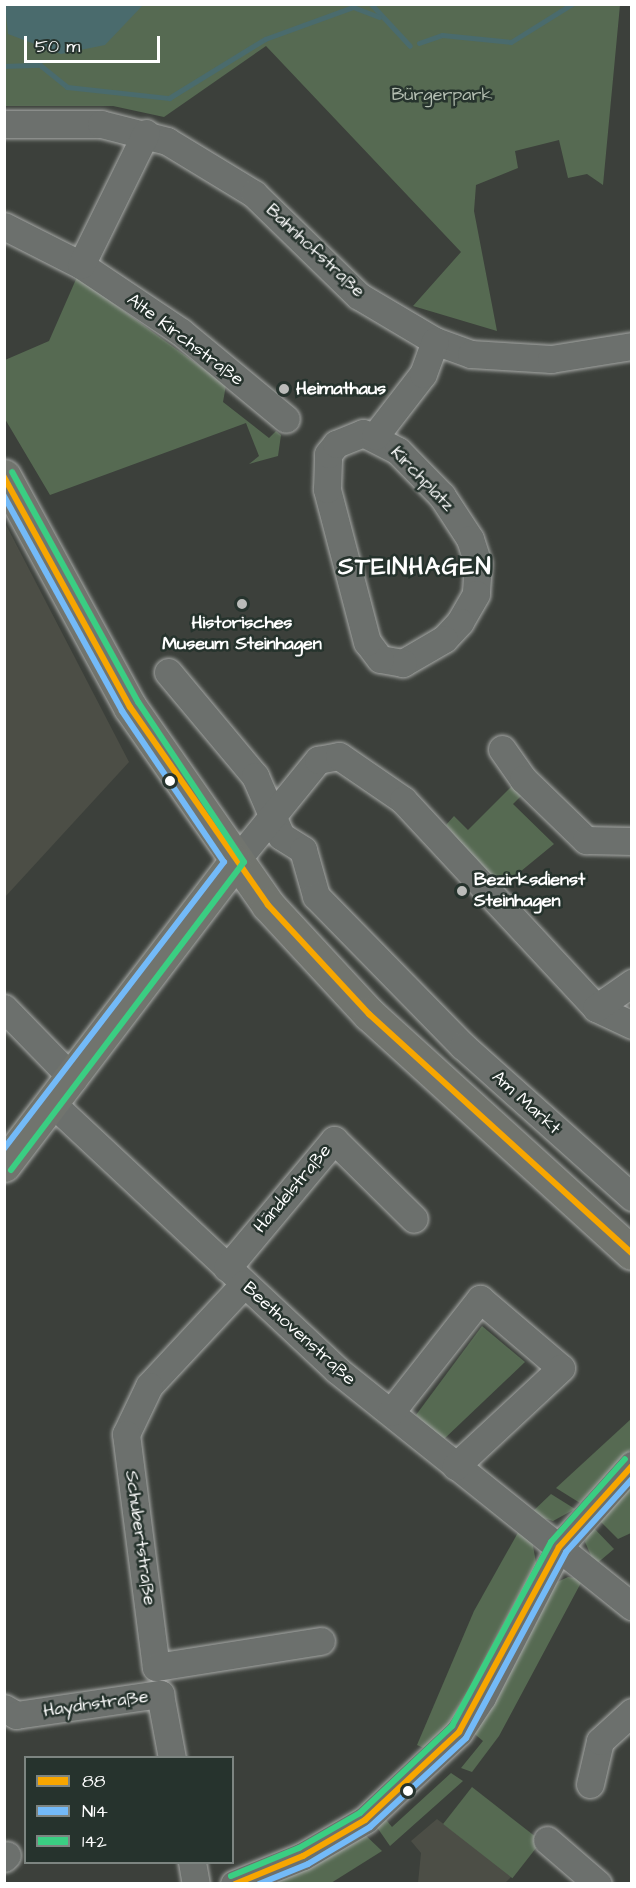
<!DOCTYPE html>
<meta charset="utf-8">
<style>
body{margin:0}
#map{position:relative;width:636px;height:1888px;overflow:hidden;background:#3c403b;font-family:"Architects Daughter",sans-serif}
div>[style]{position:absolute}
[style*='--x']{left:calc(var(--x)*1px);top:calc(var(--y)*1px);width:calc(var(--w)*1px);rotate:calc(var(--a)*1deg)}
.built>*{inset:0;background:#4c4e46}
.green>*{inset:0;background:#566a52;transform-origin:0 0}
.water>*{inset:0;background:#4a6b6d}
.stream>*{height:5px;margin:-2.5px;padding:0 2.5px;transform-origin:2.5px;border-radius:2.5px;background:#4a6b6d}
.roads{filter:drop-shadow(0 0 2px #a7a9a7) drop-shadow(0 0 2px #a7a9a7)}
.minor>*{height:27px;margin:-13.5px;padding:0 13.5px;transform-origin:13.5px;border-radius:13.5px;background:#6c706d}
.major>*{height:33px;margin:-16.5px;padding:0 16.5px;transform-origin:16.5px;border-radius:16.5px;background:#71746e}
.bus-1>*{height:6px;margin:-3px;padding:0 3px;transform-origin:3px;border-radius:3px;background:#f7a600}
.bus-2>*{height:6px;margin:-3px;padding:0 3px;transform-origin:3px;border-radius:3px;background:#73baf8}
.bus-3>*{height:6px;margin:-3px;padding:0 3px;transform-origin:3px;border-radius:3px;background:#3ace82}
.dots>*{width:16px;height:16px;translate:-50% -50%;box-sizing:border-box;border:3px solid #26332d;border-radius:50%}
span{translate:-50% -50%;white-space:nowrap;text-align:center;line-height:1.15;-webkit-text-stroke:5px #26332d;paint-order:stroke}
.park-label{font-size:18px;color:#b5bfb3}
.street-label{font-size:18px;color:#fff}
.poi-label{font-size:18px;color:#fff;font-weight:700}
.left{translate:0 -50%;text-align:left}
.district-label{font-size:24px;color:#fff;font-weight:700;letter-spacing:1.5px}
.frame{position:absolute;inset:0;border:6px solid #fff;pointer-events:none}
.legend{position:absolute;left:24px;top:1756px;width:210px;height:108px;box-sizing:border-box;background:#26332d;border:2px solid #7d8581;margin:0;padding:8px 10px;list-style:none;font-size:18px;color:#fff}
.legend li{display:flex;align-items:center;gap:12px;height:30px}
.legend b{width:30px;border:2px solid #7d8581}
.scale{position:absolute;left:24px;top:36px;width:136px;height:27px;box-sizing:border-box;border:3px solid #fff;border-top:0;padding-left:8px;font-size:18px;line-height:21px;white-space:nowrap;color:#fff;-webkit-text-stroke:4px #26332d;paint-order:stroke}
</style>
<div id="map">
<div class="built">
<div style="clip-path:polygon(4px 521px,129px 762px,5px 897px,4px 897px)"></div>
<div style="clip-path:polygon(437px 1819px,512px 1876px,505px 1883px,418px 1883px,421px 1853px,411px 1841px)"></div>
</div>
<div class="green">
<div style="clip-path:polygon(4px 5px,620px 5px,603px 185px,587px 174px,568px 178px,559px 140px,515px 151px,518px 168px,476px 185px,474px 211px,497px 331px,413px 306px,461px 252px,266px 46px,164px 117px,113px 106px,5px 106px)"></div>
<div style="clip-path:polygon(77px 277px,226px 385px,223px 402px,269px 438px,276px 431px,281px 435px,278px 456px,249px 464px,259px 456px,246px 423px,50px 495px,5px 419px,5px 360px,49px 341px)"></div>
<div style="clip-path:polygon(514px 784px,524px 793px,513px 804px,554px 844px,499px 889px,446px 825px,454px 816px,468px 830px)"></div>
<div style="clip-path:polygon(482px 1326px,525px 1362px,443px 1440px,416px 1415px)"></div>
<div style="clip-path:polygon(631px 1419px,631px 1449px,580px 1503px,556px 1488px)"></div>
<div style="clip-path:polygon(631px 1477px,631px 1533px,618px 1539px,595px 1516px)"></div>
<div style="clip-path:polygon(551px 1494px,575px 1509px,553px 1521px,530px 1514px)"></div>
<div style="clip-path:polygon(590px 1524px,614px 1549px,595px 1565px,585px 1542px)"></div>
<div style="clip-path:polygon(520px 1529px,532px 1540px,536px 1563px,482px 1673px,452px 1721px,428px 1750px,417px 1745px,474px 1611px)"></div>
<div style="clip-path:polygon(568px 1577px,583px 1579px,499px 1736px,472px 1772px,461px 1768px,483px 1741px,470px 1730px,553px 1584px)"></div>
<div style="clip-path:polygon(451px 1773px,463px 1781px,390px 1846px,374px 1823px,383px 1816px,392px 1827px)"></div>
<div style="left:472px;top:1787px;width:88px;height:47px;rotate:38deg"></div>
<div style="clip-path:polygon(362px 1832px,382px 1851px,331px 1883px,251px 1884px)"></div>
</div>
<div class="water">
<div style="clip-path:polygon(5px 5px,5px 4px,143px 5px,105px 45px,61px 54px,8px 34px)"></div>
</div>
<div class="stream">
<div style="--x:371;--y:4;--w:57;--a:47.1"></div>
<div style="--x:419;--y:43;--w:24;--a:-19"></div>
<div style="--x:442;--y:35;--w:69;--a:5.8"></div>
<div style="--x:511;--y:42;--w:72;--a:-31.9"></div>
<div style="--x:4;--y:66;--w:36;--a:-2"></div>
<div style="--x:40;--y:65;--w:35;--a:39"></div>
<div style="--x:67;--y:87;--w:103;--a:6.2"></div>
<div style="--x:169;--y:98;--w:113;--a:-31.6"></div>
<div style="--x:265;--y:39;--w:94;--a:-20"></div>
<div style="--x:353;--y:7;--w:28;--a:21"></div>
</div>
<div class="roads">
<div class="minor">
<div style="--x:4;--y:124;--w:97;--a:0"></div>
<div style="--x:101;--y:124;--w:68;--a:14.4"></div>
<div style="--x:167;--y:141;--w:102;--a:31.3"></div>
<div style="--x:254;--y:194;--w:146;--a:44.2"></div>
<div style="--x:359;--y:296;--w:88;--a:30.6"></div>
<div style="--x:435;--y:341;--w:38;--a:20"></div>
<div style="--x:471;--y:354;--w:80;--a:3.6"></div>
<div style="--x:551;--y:359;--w:82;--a:-9.1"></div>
<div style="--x:4;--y:226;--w:86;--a:26.9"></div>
<div style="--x:81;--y:265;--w:120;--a:33.8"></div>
<div style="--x:181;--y:332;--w:136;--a:39.6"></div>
<div style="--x:81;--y:265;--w:147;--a:-63.8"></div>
<div style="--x:363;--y:433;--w:39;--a:27"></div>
<div style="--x:398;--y:451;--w:63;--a:45.6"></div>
<div style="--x:442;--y:496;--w:51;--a:56.9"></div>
<div style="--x:470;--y:539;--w:25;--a:72"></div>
<div style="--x:478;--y:563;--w:31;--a:94"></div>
<div style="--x:476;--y:594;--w:32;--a:120"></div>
<div style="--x:460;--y:622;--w:23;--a:133"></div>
<div style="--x:444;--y:639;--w:48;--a:149.7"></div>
<div style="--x:403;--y:663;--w:23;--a:-170"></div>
<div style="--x:380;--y:659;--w:21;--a:-127"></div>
<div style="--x:367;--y:642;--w:158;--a:-104.7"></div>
<div style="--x:327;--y:489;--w:35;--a:-88"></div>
<div style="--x:328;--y:454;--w:13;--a:-51"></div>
<div style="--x:336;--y:444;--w:29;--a:-22"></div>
<div style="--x:375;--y:436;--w:78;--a:-52.3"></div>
<div style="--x:423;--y:374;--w:35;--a:-70"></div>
<div style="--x:168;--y:672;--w:136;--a:50.1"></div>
<div style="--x:255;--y:776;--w:65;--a:66.6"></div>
<div style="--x:281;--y:836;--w:26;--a:32"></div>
<div style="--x:303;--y:850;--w:48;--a:74.2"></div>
<div style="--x:316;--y:896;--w:210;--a:45.6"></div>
<div style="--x:463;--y:1046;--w:227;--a:41.8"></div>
<div style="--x:502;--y:749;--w:37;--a:55"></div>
<div style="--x:523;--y:779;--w:88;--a:44.1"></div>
<div style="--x:586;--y:840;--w:46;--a:1.2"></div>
<div style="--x:235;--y:862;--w:132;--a:-50.9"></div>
<div style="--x:318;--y:760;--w:21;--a:-11"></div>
<div style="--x:339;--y:756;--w:78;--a:34.5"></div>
<div style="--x:403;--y:800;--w:284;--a:47.1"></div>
<div style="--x:596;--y:1008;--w:40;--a:25"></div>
<div style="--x:4;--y:1008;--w:99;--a:45.8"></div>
<div style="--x:596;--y:1008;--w:44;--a:-34.8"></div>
<div style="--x:53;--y:1104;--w:389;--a:43.1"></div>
<div style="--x:337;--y:1370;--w:378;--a:38.7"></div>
<div style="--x:227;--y:1268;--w:167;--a:-50.1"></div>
<div style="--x:334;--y:1140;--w:112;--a:44.6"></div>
<div style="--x:244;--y:1284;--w:139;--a:133"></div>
<div style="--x:149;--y:1386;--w:53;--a:115.6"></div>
<div style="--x:126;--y:1434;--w:235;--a:82.7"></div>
<div style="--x:156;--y:1667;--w:167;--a:-9"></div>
<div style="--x:391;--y:1412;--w:144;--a:-51.8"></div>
<div style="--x:480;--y:1299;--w:106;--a:40.4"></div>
<div style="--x:561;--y:1368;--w:144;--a:137"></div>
<div style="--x:4;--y:1708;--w:14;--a:30"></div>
<div style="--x:16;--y:1715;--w:146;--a:-8.3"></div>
<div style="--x:160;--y:1694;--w:65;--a:79.4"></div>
<div style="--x:590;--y:1784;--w:44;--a:-76.9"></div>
<div style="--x:600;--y:1741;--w:43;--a:-42.2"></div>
<div style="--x:547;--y:1840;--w:67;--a:40.8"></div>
<div style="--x:4;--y:1858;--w:4;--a:-45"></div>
<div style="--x:192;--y:1862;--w:22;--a:80"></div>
<div style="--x:234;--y:1884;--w:74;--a:-22.1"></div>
<div style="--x:303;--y:1856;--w:72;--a:-30.1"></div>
<div style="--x:365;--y:1820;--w:129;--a:-43.1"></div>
<div style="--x:459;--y:1732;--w:42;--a:-56.7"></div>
<div style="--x:482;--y:1697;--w:169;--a:-62.8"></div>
<div style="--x:559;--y:1547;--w:110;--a:-48.3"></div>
</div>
<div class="major">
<div style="--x:4;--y:476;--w:263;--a:61.4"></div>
<div style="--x:130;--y:707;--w:241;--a:55.1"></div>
<div style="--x:268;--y:905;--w:149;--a:47.2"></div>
<div style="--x:369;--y:1014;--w:355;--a:42.3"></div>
<div style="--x:4;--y:1165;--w:381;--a:-52.7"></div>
</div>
</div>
<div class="bus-1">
<div style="--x:4;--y:477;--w:262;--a:61.3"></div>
<div style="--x:130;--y:707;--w:241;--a:55.1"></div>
<div style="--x:268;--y:905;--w:149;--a:47.2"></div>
<div style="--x:369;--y:1014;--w:355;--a:42.3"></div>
<div style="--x:235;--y:1884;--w:74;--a:-22.4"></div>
<div style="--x:303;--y:1856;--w:72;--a:-30.1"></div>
<div style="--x:365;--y:1820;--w:129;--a:-43.1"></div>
<div style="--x:459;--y:1732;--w:210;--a:-61.6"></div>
<div style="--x:559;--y:1547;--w:109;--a:-48"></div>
</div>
<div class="bus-2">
<div style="--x:4;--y:496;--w:245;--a:61.2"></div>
<div style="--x:122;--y:711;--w:182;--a:56"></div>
<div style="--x:224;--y:862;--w:362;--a:127.5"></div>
<div style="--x:259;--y:1884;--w:53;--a:-22.2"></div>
<div style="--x:308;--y:1864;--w:72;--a:-30.8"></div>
<div style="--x:370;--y:1827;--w:131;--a:-42.8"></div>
<div style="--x:466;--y:1738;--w:211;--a:-61.7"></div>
<div style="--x:566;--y:1552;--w:98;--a:-47.9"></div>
</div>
<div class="bus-3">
<div style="--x:11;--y:1170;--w:386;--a:-52.9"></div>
<div style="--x:244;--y:862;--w:192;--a:-123.5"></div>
<div style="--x:138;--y:702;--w:262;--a:-118.7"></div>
<div style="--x:231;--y:1876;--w:74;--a:-22.4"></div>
<div style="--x:299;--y:1848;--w:70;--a:-29.8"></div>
<div style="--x:360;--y:1813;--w:127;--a:-43.4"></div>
<div style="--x:452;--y:1726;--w:209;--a:-61.7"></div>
<div style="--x:551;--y:1542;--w:111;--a:-48.3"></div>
</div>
<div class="dots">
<div style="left:284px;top:389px;background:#bbbcba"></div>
<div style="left:242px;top:604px;background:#bbbcba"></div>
<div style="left:170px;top:781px;background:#fff"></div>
<div style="left:462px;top:891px;background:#bbbcba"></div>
<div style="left:408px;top:1791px;background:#fff"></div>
</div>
<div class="park-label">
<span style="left:442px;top:95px">Bürgerpark</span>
</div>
<div class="street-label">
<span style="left:315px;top:251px;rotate:43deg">Bahnhofstraße</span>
<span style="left:185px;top:340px;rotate:37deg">Alte Kirchstraße</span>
<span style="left:422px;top:479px;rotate:46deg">Kirchplatz</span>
<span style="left:526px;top:1103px;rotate:42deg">Am Markt</span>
<span style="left:293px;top:1189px;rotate:-50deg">Händelstraße</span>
<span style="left:299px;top:1334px;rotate:42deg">Beethovenstraße</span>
<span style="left:140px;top:1538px;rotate:82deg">Schubertstraße</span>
<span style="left:96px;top:1704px;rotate:-8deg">Haydnstraße</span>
</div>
<div class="poi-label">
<span class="left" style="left:296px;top:389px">Heimathaus</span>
<span style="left:242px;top:634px">Historisches<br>Museum Steinhagen</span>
<span class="left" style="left:474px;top:891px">Bezirksdienst<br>Steinhagen</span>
</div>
<div class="district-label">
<span style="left:415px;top:568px">STEINHAGEN</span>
</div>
<div class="frame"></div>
<ul class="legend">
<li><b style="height:8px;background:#f7a600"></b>88</li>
<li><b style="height:8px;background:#73baf8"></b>N14</li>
<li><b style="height:8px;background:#3ace82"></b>142</li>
</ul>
<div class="scale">50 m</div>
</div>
